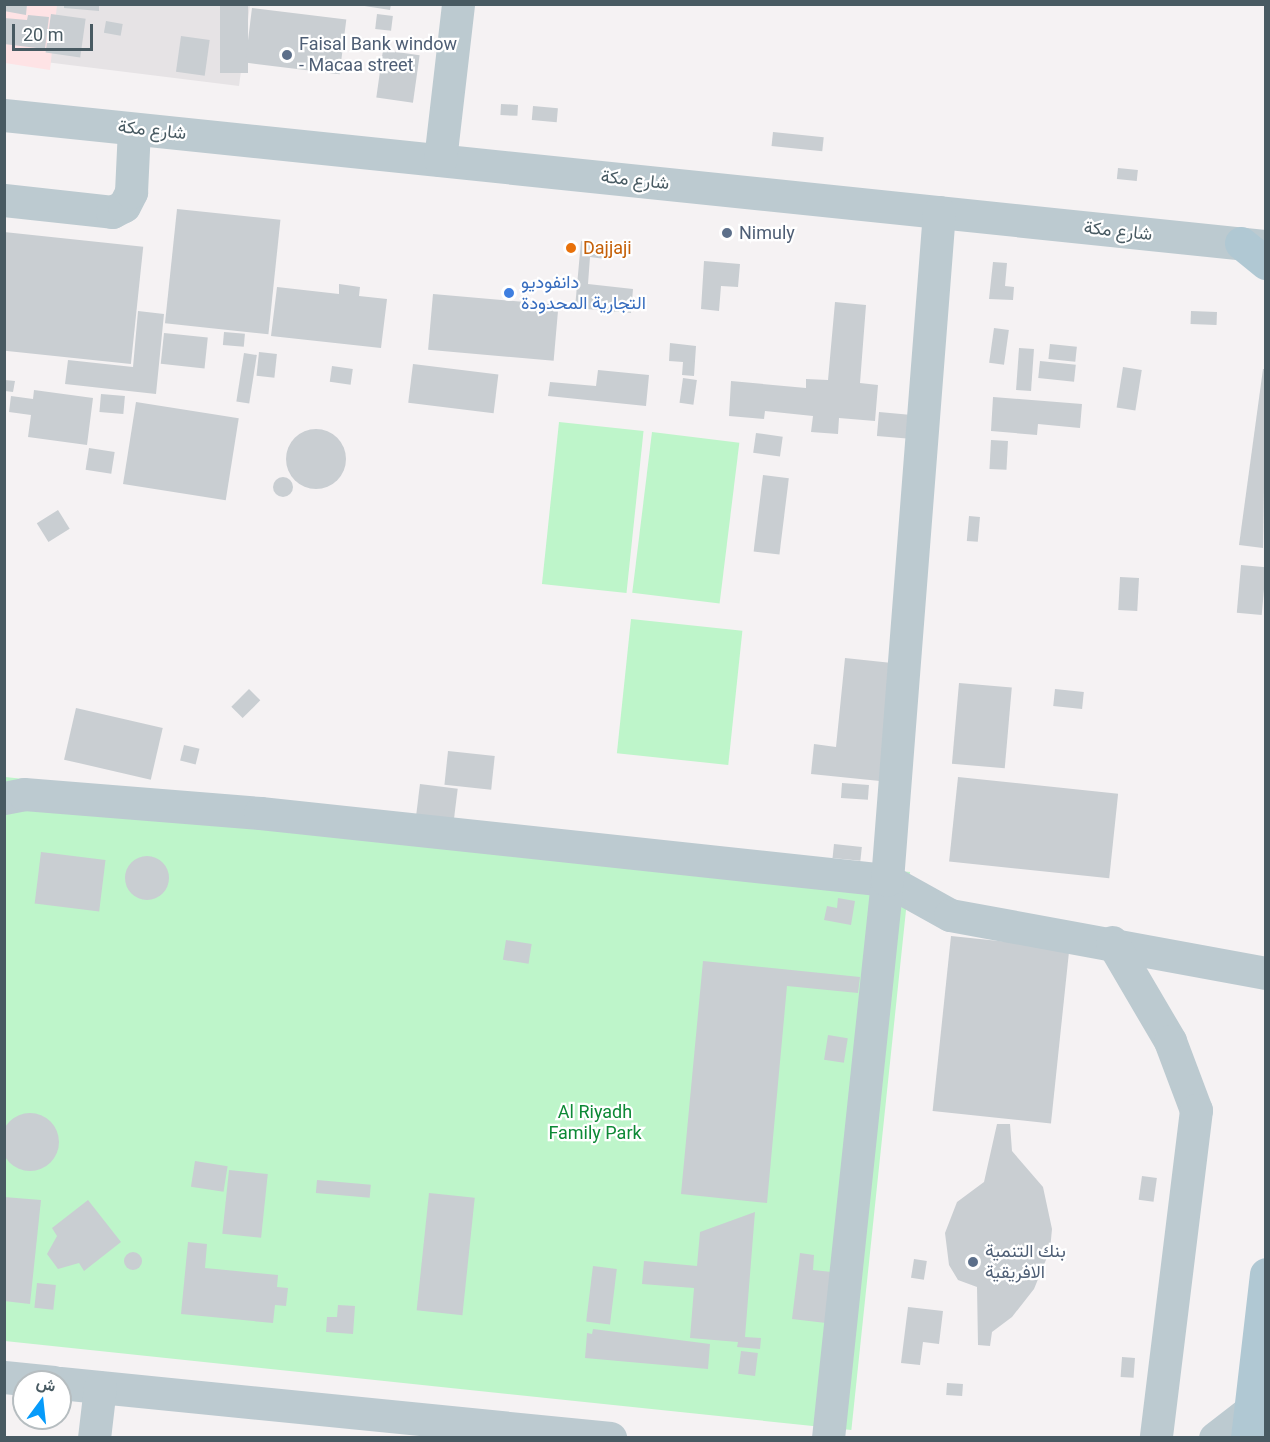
<!DOCTYPE html>
<meta charset="utf-8">
<style>
body{margin:0}
#map{position:relative;width:1270px;height:1442px;overflow:hidden;background:#f5f2f3;font-family:Roboto,Vazirmatn,sans-serif}
div>[style]{position:absolute}
[style*='--x']{left:calc(var(--x)*1px);top:calc(var(--y)*1px);width:calc(var(--w)*1px);rotate:calc(var(--a)*1deg)}
.education>*{inset:0;background:#e6e3e5}
.medical>*{inset:0;background:#fee3e5}
.green>*{inset:0;background:#bef5ca;transform-origin:0 0}
.building>*{inset:0;background:#c9ced2;transform-origin:0 0}
.round{border-radius:50%}
.minor>*{height:33px;margin:-16.5px;padding:0 16.5px;transform-origin:16.5px;border-radius:16.5px;background:#bccad0}
.major>*{height:33px;margin:-16.5px;padding:0 16.5px;transform-origin:16.5px;border-radius:16.5px;background:#b0c8d3}
.dots>*{width:16px;height:16px;translate:-50% -50%;box-sizing:border-box;border:3px solid #fff;border-radius:50%}
span{translate:-50% -50%;white-space:nowrap;text-align:center;line-height:1.15;-webkit-text-stroke:4.5px #fff;paint-order:stroke}
.service-label{font-size:18px;color:#4e5e75}
.left{translate:0 -50%;text-align:left}
.street-label{font-size:18px;color:#485a62}
.food-label{font-size:18px;color:#c56008}
.shop-label{font-size:18px;color:#366cbe}
.park-label{font-size:18px;color:#0d8936}
.frame{position:absolute;inset:0;border:6px solid #485a62;pointer-events:none}
.north{position:absolute;left:12px;top:1370px;width:60px;height:60px;box-sizing:border-box;background:#fff;border:2px solid #b6bdc0;border-radius:50%;rotate:15deg;font-size:16px;font-weight:700;line-height:24px;text-align:center;color:#485a62}
.north::after{content:'';display:block;margin:auto;width:21px;height:27px;background:#079bfa;clip-path:polygon(50% 0,100% 100%,50% 72%,0 100%)}
.scale{position:absolute;left:12px;top:24px;width:81px;height:27px;box-sizing:border-box;border:3px solid #485a62;border-top:0;padding-left:8px;font-size:18px;line-height:21px;white-space:nowrap;color:#485a62;-webkit-text-stroke:4px #fff;paint-order:stroke}
</style>
<div id="map">
<div class="education">
<div style="clip-path:polygon(5px 5px,250px 5px,239px 86px,5px 57px)"></div>
</div>
<div class="medical">
<div style="clip-path:polygon(4px 5px,57px 5px,50px 70px,5px 63px)"></div>
</div>
<div class="green">
<div style="left:559px;top:422px;width:85px;height:163px;rotate:6deg"></div>
<div style="left:652px;top:432px;width:88px;height:162px;rotate:7deg"></div>
<div style="left:631px;top:619px;width:112px;height:135px;rotate:6deg"></div>
<div style="left:5px;top:777px;width:910px;height:561px;rotate:6deg"></div>
</div>
<div class="building">
<div style="clip-path:polygon(4px 4px,27px 4px,26px 15px,4px 11px)"></div>
<div style="clip-path:polygon(64px 4px,99px 4px,99px 11px,64px 8px)"></div>
<div style="left:220px;top:4px;width:28px;height:69px"></div>
<div style="clip-path:polygon(352px 4px,391px 4px,390px 10px)"></div>
<div style="left:252px;top:8px;width:95px;height:55px;rotate:7deg"></div>
<div style="left:51px;top:14px;width:35px;height:39px;rotate:8deg"></div>
<div style="left:377px;top:14px;width:16px;height:15px;rotate:7deg"></div>
<div style="clip-path:polygon(28px 15px,49px 17px,45px 49px,4px 44px,4px 18px,27px 20px)"></div>
<div style="left:106px;top:21px;width:17px;height:12px;rotate:10deg"></div>
<div style="left:181px;top:36px;width:29px;height:36px;rotate:8deg"></div>
<div style="left:383px;top:50px;width:37px;height:48px;rotate:8deg"></div>
<div style="left:501px;top:104px;width:17px;height:11px;rotate:3deg"></div>
<div style="left:533px;top:106px;width:25px;height:14px;rotate:5deg"></div>
<div style="left:773px;top:132px;width:51px;height:14px;rotate:6deg"></div>
<div style="left:1118px;top:168px;width:20px;height:11px;rotate:6deg"></div>
<div style="left:177px;top:209px;width:104px;height:115px;rotate:6deg"></div>
<div style="left:4px;top:232px;width:140px;height:118px;rotate:6deg"></div>
<div style="clip-path:polygon(581px 241px,606px 244px,605px 259px,590px 257px,588px 284px,633px 289px,631px 313px,575px 308px)"></div>
<div style="clip-path:polygon(704px 261px,740px 264px,738px 287px,721px 286px,719px 311px,701px 309px)"></div>
<div style="clip-path:polygon(993px 262px,1007px 263px,1005px 286px,1014px 287px,1013px 300px,989px 299px)"></div>
<div style="clip-path:polygon(339px 284px,360px 287px,359px 296px,387px 299px,381px 348px,271px 336px,277px 287px,339px 294px)"></div>
<div style="left:433px;top:294px;width:126px;height:56px;rotate:5deg"></div>
<div style="clip-path:polygon(835px 302px,866px 305px,860px 383px,878px 385px,875px 421px,839px 418px,838px 434px,811px 432px,813px 416px,765px 411px,764px 419px,729px 416px,731px 381px,806px 388px,806px 379px,828px 380px)"></div>
<div style="clip-path:polygon(138px 311px,164px 314px,156px 394px,65px 384px,68px 360px,133px 367px)"></div>
<div style="left:1191px;top:311px;width:26px;height:13px;rotate:2deg"></div>
<div style="left:994px;top:328px;width:15px;height:35px;rotate:8deg"></div>
<div style="left:224px;top:332px;width:21px;height:13px;rotate:5deg"></div>
<div style="left:164px;top:333px;width:44px;height:31px;rotate:6deg"></div>
<div style="clip-path:polygon(670px 343px,696px 346px,694px 376px,682px 375px,683px 362px,669px 361px)"></div>
<div style="left:1050px;top:344px;width:27px;height:15px;rotate:6deg"></div>
<div style="left:1019px;top:348px;width:15px;height:42px;rotate:4deg"></div>
<div style="left:259px;top:352px;width:18px;height:24px;rotate:6deg"></div>
<div style="left:244px;top:353px;width:13px;height:49px;rotate:9deg"></div>
<div style="left:1040px;top:361px;width:36px;height:17px;rotate:6deg"></div>
<div style="left:413px;top:364px;width:86px;height:39px;rotate:7deg"></div>
<div style="left:332px;top:366px;width:21px;height:16px;rotate:8deg"></div>
<div style="left:1123px;top:367px;width:19px;height:41px;rotate:9deg"></div>
<div style="clip-path:polygon(1263px 369px,1266px 369px,1263px 548px,1239px 545px)"></div>
<div style="clip-path:polygon(598px 370px,649px 375px,646px 406px,548px 396px,550px 382px,596px 386px)"></div>
<div style="left:683px;top:378px;width:14px;height:25px;rotate:8deg"></div>
<div style="clip-path:polygon(5px 380px,15px 381px,13px 392px,5px 391px)"></div>
<div style="clip-path:polygon(34px 390px,93px 398px,87px 445px,28px 437px,31px 415px,9px 412px,11px 396px,33px 399px)"></div>
<div style="left:101px;top:394px;width:24px;height:18px;rotate:5deg"></div>
<div style="clip-path:polygon(993px 397px,1082px 404px,1080px 428px,1038px 424px,1037px 435px,991px 431px)"></div>
<div style="left:136px;top:402px;width:104px;height:83px;rotate:9deg"></div>
<div style="left:879px;top:412px;width:33px;height:24px;rotate:5deg"></div>
<div class="round" style="left:286px;top:429px;width:60px;height:60px"></div>
<div style="left:756px;top:433px;width:27px;height:20px;rotate:8deg"></div>
<div style="left:991px;top:440px;width:17px;height:29px;rotate:3deg"></div>
<div style="left:89px;top:448px;width:26px;height:22px;rotate:9deg"></div>
<div style="left:763px;top:475px;width:26px;height:77px;rotate:7deg"></div>
<div class="round" style="left:273px;top:477px;width:20px;height:20px"></div>
<div style="left:58px;top:510px;width:22px;height:25px;rotate:58deg"></div>
<div style="left:969px;top:516px;width:11px;height:25px;rotate:5deg"></div>
<div style="left:1241px;top:565px;width:25px;height:48px;rotate:5deg"></div>
<div style="left:1120px;top:577px;width:19px;height:33px;rotate:3deg"></div>
<div style="clip-path:polygon(845px 658px,892px 663px,880px 781px,811px 774px,814px 744px,836px 747px)"></div>
<div style="left:959px;top:683px;width:53px;height:81px;rotate:5deg"></div>
<div style="left:249px;top:689px;width:16px;height:25px;rotate:45deg"></div>
<div style="left:1055px;top:689px;width:29px;height:17px;rotate:6deg"></div>
<div style="left:76px;top:708px;width:89px;height:53px;rotate:13deg"></div>
<div style="left:184px;top:745px;width:16px;height:16px;rotate:14deg"></div>
<div style="left:448px;top:751px;width:47px;height:34px;rotate:6deg"></div>
<div style="left:958px;top:777px;width:161px;height:85px;rotate:6deg"></div>
<div style="left:842px;top:783px;width:27px;height:15px;rotate:4deg"></div>
<div style="left:420px;top:784px;width:38px;height:35px;rotate:7deg"></div>
<div style="left:834px;top:844px;width:28px;height:14px;rotate:6deg"></div>
<div style="left:41px;top:852px;width:65px;height:52px;rotate:7deg"></div>
<div class="round" style="left:125px;top:856px;width:44px;height:44px"></div>
<div style="clip-path:polygon(838px 898px,855px 901px,851px 925px,824px 920px,827px 906px,837px 908px)"></div>
<div style="left:951px;top:936px;width:119px;height:176px;rotate:6deg"></div>
<div style="left:506px;top:940px;width:26px;height:20px;rotate:9deg"></div>
<div style="clip-path:polygon(703px 961px,860px 977px,858px 993px,787px 986px,767px 1203px,681px 1194px)"></div>
<div style="left:828px;top:1035px;width:20px;height:25px;rotate:9deg"></div>
<div class="round" style="left:1px;top:1113px;width:58px;height:58px"></div>
<div style="clip-path:polygon(997px 1124px,1010px 1124px,1012px 1151px,1043px 1187px,1052px 1229px,1050px 1250px,1034px 1289px,1012px 1317px,992px 1332px,990px 1346px,978px 1345px,977px 1287px,958px 1280px,949px 1265px,945px 1233px,957px 1202px,984px 1182px)"></div>
<div style="left:195px;top:1161px;width:33px;height:26px;rotate:9deg"></div>
<div style="left:229px;top:1170px;width:39px;height:64px;rotate:6deg"></div>
<div style="left:1142px;top:1176px;width:15px;height:24px;rotate:8deg"></div>
<div style="left:317px;top:1180px;width:54px;height:13px;rotate:5deg"></div>
<div style="left:429px;top:1193px;width:46px;height:118px;rotate:6deg"></div>
<div style="clip-path:polygon(4px 1197px,41px 1200px,30px 1304px,4px 1301px)"></div>
<div style="clip-path:polygon(88px 1200px,121px 1242px,84px 1271px,79px 1263px,58px 1269px,47px 1254px,57px 1236px,52px 1228px)"></div>
<div style="clip-path:polygon(755px 1212px,745px 1337px,761px 1338px,760px 1349px,737px 1347px,738px 1342px,690px 1338px,694px 1288px,642px 1284px,644px 1261px,697px 1266px,700px 1232px)"></div>
<div style="clip-path:polygon(188px 1242px,207px 1244px,205px 1268px,278px 1275px,277px 1287px,288px 1288px,286px 1306px,275px 1305px,273px 1323px,181px 1314px)"></div>
<div class="round" style="left:124px;top:1252px;width:18px;height:18px"></div>
<div style="clip-path:polygon(800px 1253px,814px 1255px,813px 1270px,832px 1272px,826px 1323px,792px 1319px)"></div>
<div style="left:914px;top:1259px;width:13px;height:19px;rotate:9deg"></div>
<div style="left:593px;top:1266px;width:24px;height:56px;rotate:7deg"></div>
<div style="left:37px;top:1283px;width:19px;height:25px;rotate:6deg"></div>
<div style="clip-path:polygon(338px 1305px,355px 1306px,353px 1334px,326px 1332px,327px 1317px,337px 1317px)"></div>
<div style="clip-path:polygon(908px 1307px,943px 1311px,939px 1344px,923px 1342px,920px 1365px,901px 1363px)"></div>
<div style="clip-path:polygon(593px 1329px,710px 1344px,708px 1369px,585px 1358px,587px 1333px,592px 1334px)"></div>
<div style="left:741px;top:1351px;width:17px;height:23px;rotate:7deg"></div>
<div style="left:1122px;top:1357px;width:13px;height:20px;rotate:4deg"></div>
<div style="left:947px;top:1383px;width:16px;height:12px;rotate:4deg"></div>
</div>
<div class="minor">
<div style="--x:4;--y:115;--w:1269;--a:5.93"></div>
<div style="--x:440;--y:160;--w:157;--a:-83.4"></div>
<div style="--x:4;--y:200;--w:109;--a:6.3"></div>
<div style="--x:112;--y:212;--w:13;--a:-27"></div>
<div style="--x:124;--y:206;--w:16;--a:-63"></div>
<div style="--x:131;--y:192;--w:63;--a:-87.3"></div>
<div style="--x:4;--y:798;--w:20;--a:-11"></div>
<div style="--x:24;--y:794;--w:237;--a:4.6"></div>
<div style="--x:260;--y:813;--w:631;--a:6.1"></div>
<div style="--x:887;--y:880;--w:72;--a:29.1"></div>
<div style="--x:950;--y:915;--w:321;--a:10.4"></div>
<div style="--x:1112;--y:942;--w:115;--a:59.6"></div>
<div style="--x:1170;--y:1041;--w:74;--a:69.4"></div>
<div style="--x:1196;--y:1110;--w:330;--a:97"></div>
<div style="--x:4;--y:1377;--w:50;--a:5.7"></div>
<div style="--x:60;--y:1383;--w:553;--a:5.71"></div>
<div style="--x:94;--y:1438;--w:51;--a:-83.3"></div>
<div style="--x:828;--y:1438;--w:561;--a:-83.96"></div>
<div style="--x:887;--y:880;--w:670;--a:-85.55"></div>
<div style="--x:1215;--y:1438;--w:44;--a:-37.6"></div>
</div>
<div class="major">
<div style="--x:1241;--y:243;--w:32;--a:39"></div>
<div style="--x:1247;--y:1438;--w:165;--a:-83.4"></div>
</div>
<div class="dots">
<div style="left:287px;top:55px;background:#5c6f8a"></div>
<div style="left:727px;top:233px;background:#5c6f8a"></div>
<div style="left:571px;top:248px;background:#e8710a"></div>
<div style="left:509px;top:293px;background:#3f7fe0"></div>
<div style="left:973px;top:1262px;background:#5c6f8a"></div>
</div>
<div class="service-label">
<span class="left" style="left:299px;top:55px">Faisal Bank window<br>- Macaa street</span>
<span class="left" style="left:739px;top:233px">Nimuly</span>
<span class="left" style="left:985px;top:1262px">بنك التنمية<br>الافريقية</span>
</div>
<div class="street-label">
<span style="left:152px;top:130px;rotate:6deg">شارع مكة</span>
<span style="left:635px;top:180px;rotate:6deg">شارع مكة</span>
<span style="left:1118px;top:231px;rotate:6deg">شارع مكة</span>
</div>
<div class="food-label">
<span class="left" style="left:583px;top:248px">Dajjaji</span>
</div>
<div class="shop-label">
<span class="left" style="left:521px;top:293px">دانفوديو<br>التجارية المحدودة</span>
</div>
<div class="park-label">
<span style="left:595px;top:1123px">Al Riyadh<br>Family Park</span>
</div>
<div class="frame"></div>
<div class="north">ش</div>
<div class="scale">20 m</div>
</div>
